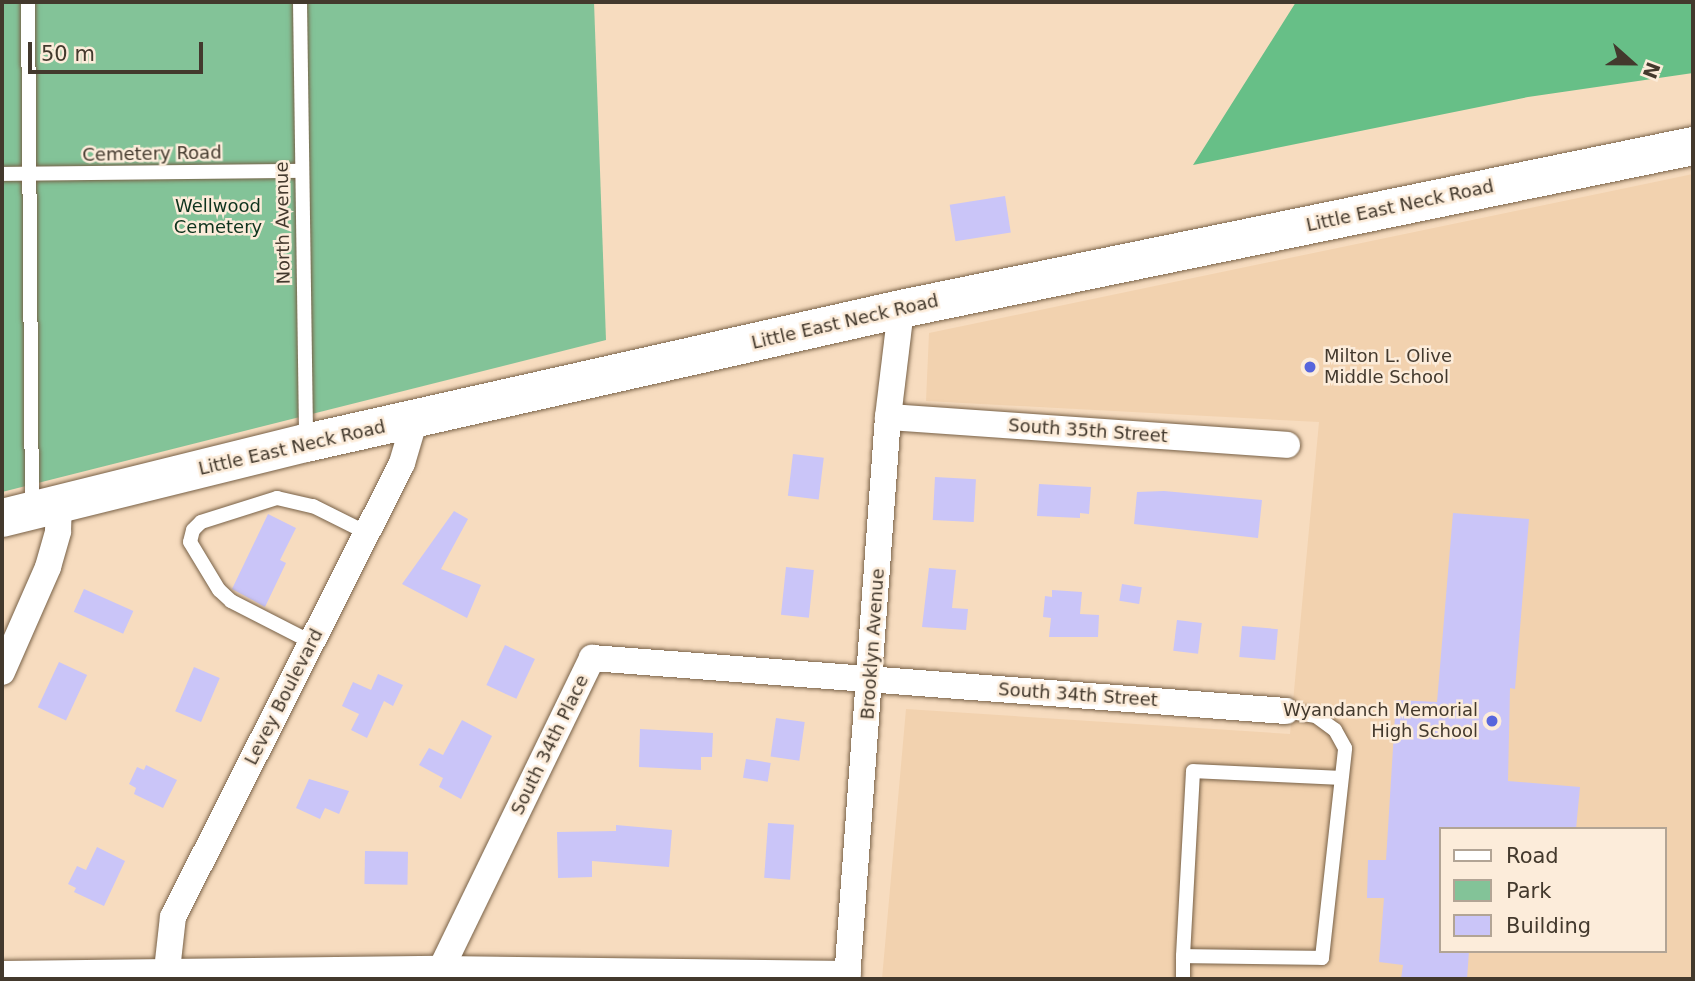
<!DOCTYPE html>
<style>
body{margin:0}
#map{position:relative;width:1695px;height:981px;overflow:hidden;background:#f7dcbf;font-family:"DejaVu Sans",sans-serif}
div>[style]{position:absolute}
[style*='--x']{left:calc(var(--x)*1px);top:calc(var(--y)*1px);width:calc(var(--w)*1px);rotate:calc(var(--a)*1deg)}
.built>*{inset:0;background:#f2d2af}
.green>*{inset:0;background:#83c398}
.forest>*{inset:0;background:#67bf87}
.building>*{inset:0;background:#cac5f8;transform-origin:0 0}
.roads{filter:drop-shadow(0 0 2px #786147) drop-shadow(0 0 2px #786147)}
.lane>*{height:14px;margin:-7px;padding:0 7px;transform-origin:7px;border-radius:7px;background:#fff}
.street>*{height:26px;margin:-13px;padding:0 13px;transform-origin:13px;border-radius:13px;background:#fff}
.secondary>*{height:38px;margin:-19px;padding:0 19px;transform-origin:19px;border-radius:19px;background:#fff}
.dots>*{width:19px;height:19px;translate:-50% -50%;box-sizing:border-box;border:4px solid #fcecda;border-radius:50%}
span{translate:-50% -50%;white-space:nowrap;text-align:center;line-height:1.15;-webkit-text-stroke:5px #fcecda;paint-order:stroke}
.street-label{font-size:18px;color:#43392d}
.park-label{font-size:18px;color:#0d331d}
.poi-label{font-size:18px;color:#43392d}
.left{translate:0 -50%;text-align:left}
.right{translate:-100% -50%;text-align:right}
.frame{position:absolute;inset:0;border:4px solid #43392d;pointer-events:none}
.legend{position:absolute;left:1439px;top:827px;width:228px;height:126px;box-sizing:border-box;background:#fcecda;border:2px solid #b2a495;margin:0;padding:9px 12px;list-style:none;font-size:21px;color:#43392d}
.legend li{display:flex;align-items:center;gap:14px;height:35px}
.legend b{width:35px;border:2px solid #b2a495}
.north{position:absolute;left:1597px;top:28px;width:70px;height:70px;-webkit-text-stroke:5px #fcecda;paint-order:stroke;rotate:111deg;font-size:19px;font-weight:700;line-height:28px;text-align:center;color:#43392d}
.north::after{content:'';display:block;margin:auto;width:24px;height:32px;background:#43392d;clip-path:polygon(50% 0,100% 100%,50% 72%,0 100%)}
.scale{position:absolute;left:28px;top:42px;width:175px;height:32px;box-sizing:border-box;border:4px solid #43392d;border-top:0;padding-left:9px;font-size:21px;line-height:24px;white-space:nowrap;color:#43392d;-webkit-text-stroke:5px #fcecda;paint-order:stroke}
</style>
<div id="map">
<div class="built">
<div style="clip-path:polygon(evenodd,1693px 174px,1693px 979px,882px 979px,906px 709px,1290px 734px,1319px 422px,926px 401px,929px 333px,1693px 174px,1441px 829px,1665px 829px,1665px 951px,1441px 951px,1441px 829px)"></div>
</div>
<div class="green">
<div style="clip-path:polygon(2px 2px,594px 2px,606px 340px,2px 492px)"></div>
</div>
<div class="forest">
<div style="clip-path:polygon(1296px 2px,1693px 2px,1693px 73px,1528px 97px,1193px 165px)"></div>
</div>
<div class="building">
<div style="left:1005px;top:196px;width:37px;height:56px;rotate:81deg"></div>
<div style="left:793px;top:454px;width:31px;height:42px;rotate:7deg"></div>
<div style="left:935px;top:477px;width:41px;height:43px;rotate:3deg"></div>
<div style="clip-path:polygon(1039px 484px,1091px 487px,1089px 514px,1080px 513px,1080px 518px,1037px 516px)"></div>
<div style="clip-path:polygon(1164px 491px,1262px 500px,1258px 538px,1134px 524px,1137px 492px)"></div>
<div style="clip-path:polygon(454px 511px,468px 519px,441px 569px,481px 585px,467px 618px,402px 584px)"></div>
<div style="clip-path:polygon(1453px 513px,1529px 519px,1515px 689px,1510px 688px,1508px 781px,1580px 787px,1576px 829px,1441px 829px,1441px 951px,1469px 951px,1467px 979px,1401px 979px,1403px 965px,1379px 962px,1384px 898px,1367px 898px,1368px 860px,1386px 860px,1396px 700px,1437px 702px)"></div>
<div style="clip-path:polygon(268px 514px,296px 528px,280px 560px,286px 563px,265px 607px,232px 589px)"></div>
<div style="left:786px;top:567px;width:28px;height:48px;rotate:6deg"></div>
<div style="clip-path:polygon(929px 568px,956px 570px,952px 608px,968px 609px,966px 630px,922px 627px)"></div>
<div style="left:1122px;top:584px;width:20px;height:17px;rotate:9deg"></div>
<div style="left:84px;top:589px;width:54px;height:25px;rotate:24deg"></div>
<div style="clip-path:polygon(1052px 590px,1082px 592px,1080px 614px,1099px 615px,1098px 637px,1049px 637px,1051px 618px,1043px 617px,1045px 596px,1052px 597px)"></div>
<div style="left:1177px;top:620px;width:25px;height:31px;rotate:7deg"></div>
<div style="left:1242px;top:626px;width:36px;height:31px;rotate:5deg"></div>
<div style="left:505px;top:645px;width:33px;height:44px;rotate:25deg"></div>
<div style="left:59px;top:662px;width:31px;height:50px;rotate:25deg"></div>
<div style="left:194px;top:667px;width:28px;height:48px;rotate:23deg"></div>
<div style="clip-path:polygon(378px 674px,403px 685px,393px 706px,384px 701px,367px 738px,351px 730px,359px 714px,342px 706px,353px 682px,371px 690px)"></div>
<div style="left:776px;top:718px;width:29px;height:39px;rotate:8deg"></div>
<div style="clip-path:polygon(462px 720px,492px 736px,461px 799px,439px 787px,443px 778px,419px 765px,429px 748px,443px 755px)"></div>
<div style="clip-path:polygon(640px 729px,713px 733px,712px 757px,701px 757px,701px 770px,639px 767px)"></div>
<div style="left:746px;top:759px;width:25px;height:19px;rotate:9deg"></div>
<div style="clip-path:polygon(146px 765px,177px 780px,163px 808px,134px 794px,136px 788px,129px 784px,137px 767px,144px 770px)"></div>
<div style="clip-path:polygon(309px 779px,349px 791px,339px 814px,325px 808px,320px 819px,296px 808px)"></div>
<div style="left:768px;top:823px;width:26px;height:55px;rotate:4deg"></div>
<div style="clip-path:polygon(616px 825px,672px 830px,669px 867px,592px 861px,592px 877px,558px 878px,557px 832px,616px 831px)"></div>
<div style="clip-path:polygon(97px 847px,125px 861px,104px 906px,74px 892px,76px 888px,68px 884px,77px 866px,86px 870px)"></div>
<div style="left:365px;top:851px;width:43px;height:33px;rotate:1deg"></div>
</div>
<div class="roads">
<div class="lane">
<div style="--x:28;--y:2;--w:506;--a:89.55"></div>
<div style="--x:300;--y:2;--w:439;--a:89.2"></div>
<div style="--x:2;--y:174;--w:300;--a:-0.6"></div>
<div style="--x:311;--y:642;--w:90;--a:-152.9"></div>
<div style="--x:231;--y:601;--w:16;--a:-137"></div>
<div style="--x:219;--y:590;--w:56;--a:-121.1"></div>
<div style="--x:190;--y:542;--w:12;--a:-76"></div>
<div style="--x:193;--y:530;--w:11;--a:-45"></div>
<div style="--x:201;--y:522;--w:80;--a:-17.5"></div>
<div style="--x:277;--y:498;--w:37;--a:13"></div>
<div style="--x:313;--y:506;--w:60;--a:26.6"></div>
<div style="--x:1183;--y:956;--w:185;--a:-86.9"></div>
<div style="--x:1193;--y:771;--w:148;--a:2.7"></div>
<div style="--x:1183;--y:979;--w:23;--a:-90"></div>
<div style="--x:1183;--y:956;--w:139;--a:0.8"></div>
<div style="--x:1322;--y:958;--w:211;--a:-83.7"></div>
<div style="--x:1345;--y:748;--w:21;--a:-119"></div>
<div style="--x:1335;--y:730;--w:24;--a:-144"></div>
<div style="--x:1316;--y:716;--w:30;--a:-171"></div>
</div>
<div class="street">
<div style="--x:888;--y:417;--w:400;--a:4"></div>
<div style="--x:2;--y:672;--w:115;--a:-66.3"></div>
<div style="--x:48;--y:567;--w:37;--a:-74"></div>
<div style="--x:58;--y:531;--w:27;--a:-88"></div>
<div style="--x:441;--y:969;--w:346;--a:-64.1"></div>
<div style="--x:592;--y:658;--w:696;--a:4.37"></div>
<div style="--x:2;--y:974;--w:439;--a:-0.7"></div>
<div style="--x:441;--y:969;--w:407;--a:0.7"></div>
<div style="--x:166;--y:979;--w:62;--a:-83.6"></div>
<div style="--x:173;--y:917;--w:508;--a:-63.23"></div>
<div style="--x:402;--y:463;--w:46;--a:-73.5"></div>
<div style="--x:847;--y:979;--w:563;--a:-85.83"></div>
<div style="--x:888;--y:417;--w:109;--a:-83.1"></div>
</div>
<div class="secondary">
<div style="--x:2;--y:518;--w:313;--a:-13.9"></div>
<div style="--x:306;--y:443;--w:610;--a:-12.69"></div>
<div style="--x:901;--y:309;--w:809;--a:-11.63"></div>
</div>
</div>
<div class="dots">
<div style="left:1310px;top:367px;background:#5765dc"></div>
<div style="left:1492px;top:721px;background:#5765dc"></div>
</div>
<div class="street-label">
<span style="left:152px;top:154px;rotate:-1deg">Cemetery Road</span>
<span style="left:1400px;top:206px;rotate:-12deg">Little East Neck Road</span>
<span style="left:283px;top:223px;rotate:-91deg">North Avenue</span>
<span style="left:845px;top:322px;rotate:-13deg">Little East Neck Road</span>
<span style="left:1088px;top:431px;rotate:4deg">South 35th Street</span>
<span style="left:292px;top:448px;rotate:-13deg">Little East Neck Road</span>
<span style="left:873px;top:644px;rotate:-86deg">Brooklyn Avenue</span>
<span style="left:1078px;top:695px;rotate:4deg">South 34th Street</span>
<span style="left:284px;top:697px;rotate:-63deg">Levey Boulevard</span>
<span style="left:550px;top:745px;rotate:-64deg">South 34th Place</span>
</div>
<div class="park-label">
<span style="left:218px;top:217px">Wellwood<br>Cemetery</span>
</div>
<div class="poi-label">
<span class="left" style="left:1324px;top:367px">Milton L. Olive<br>Middle School</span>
<span class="right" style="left:1478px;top:721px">Wyandanch Memorial<br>High School</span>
</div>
<div class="frame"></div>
<ul class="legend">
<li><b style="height:9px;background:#fff"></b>Road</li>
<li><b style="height:19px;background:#83c398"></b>Park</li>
<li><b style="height:19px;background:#cac5f8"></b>Building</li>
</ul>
<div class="north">N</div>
<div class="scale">50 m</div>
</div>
